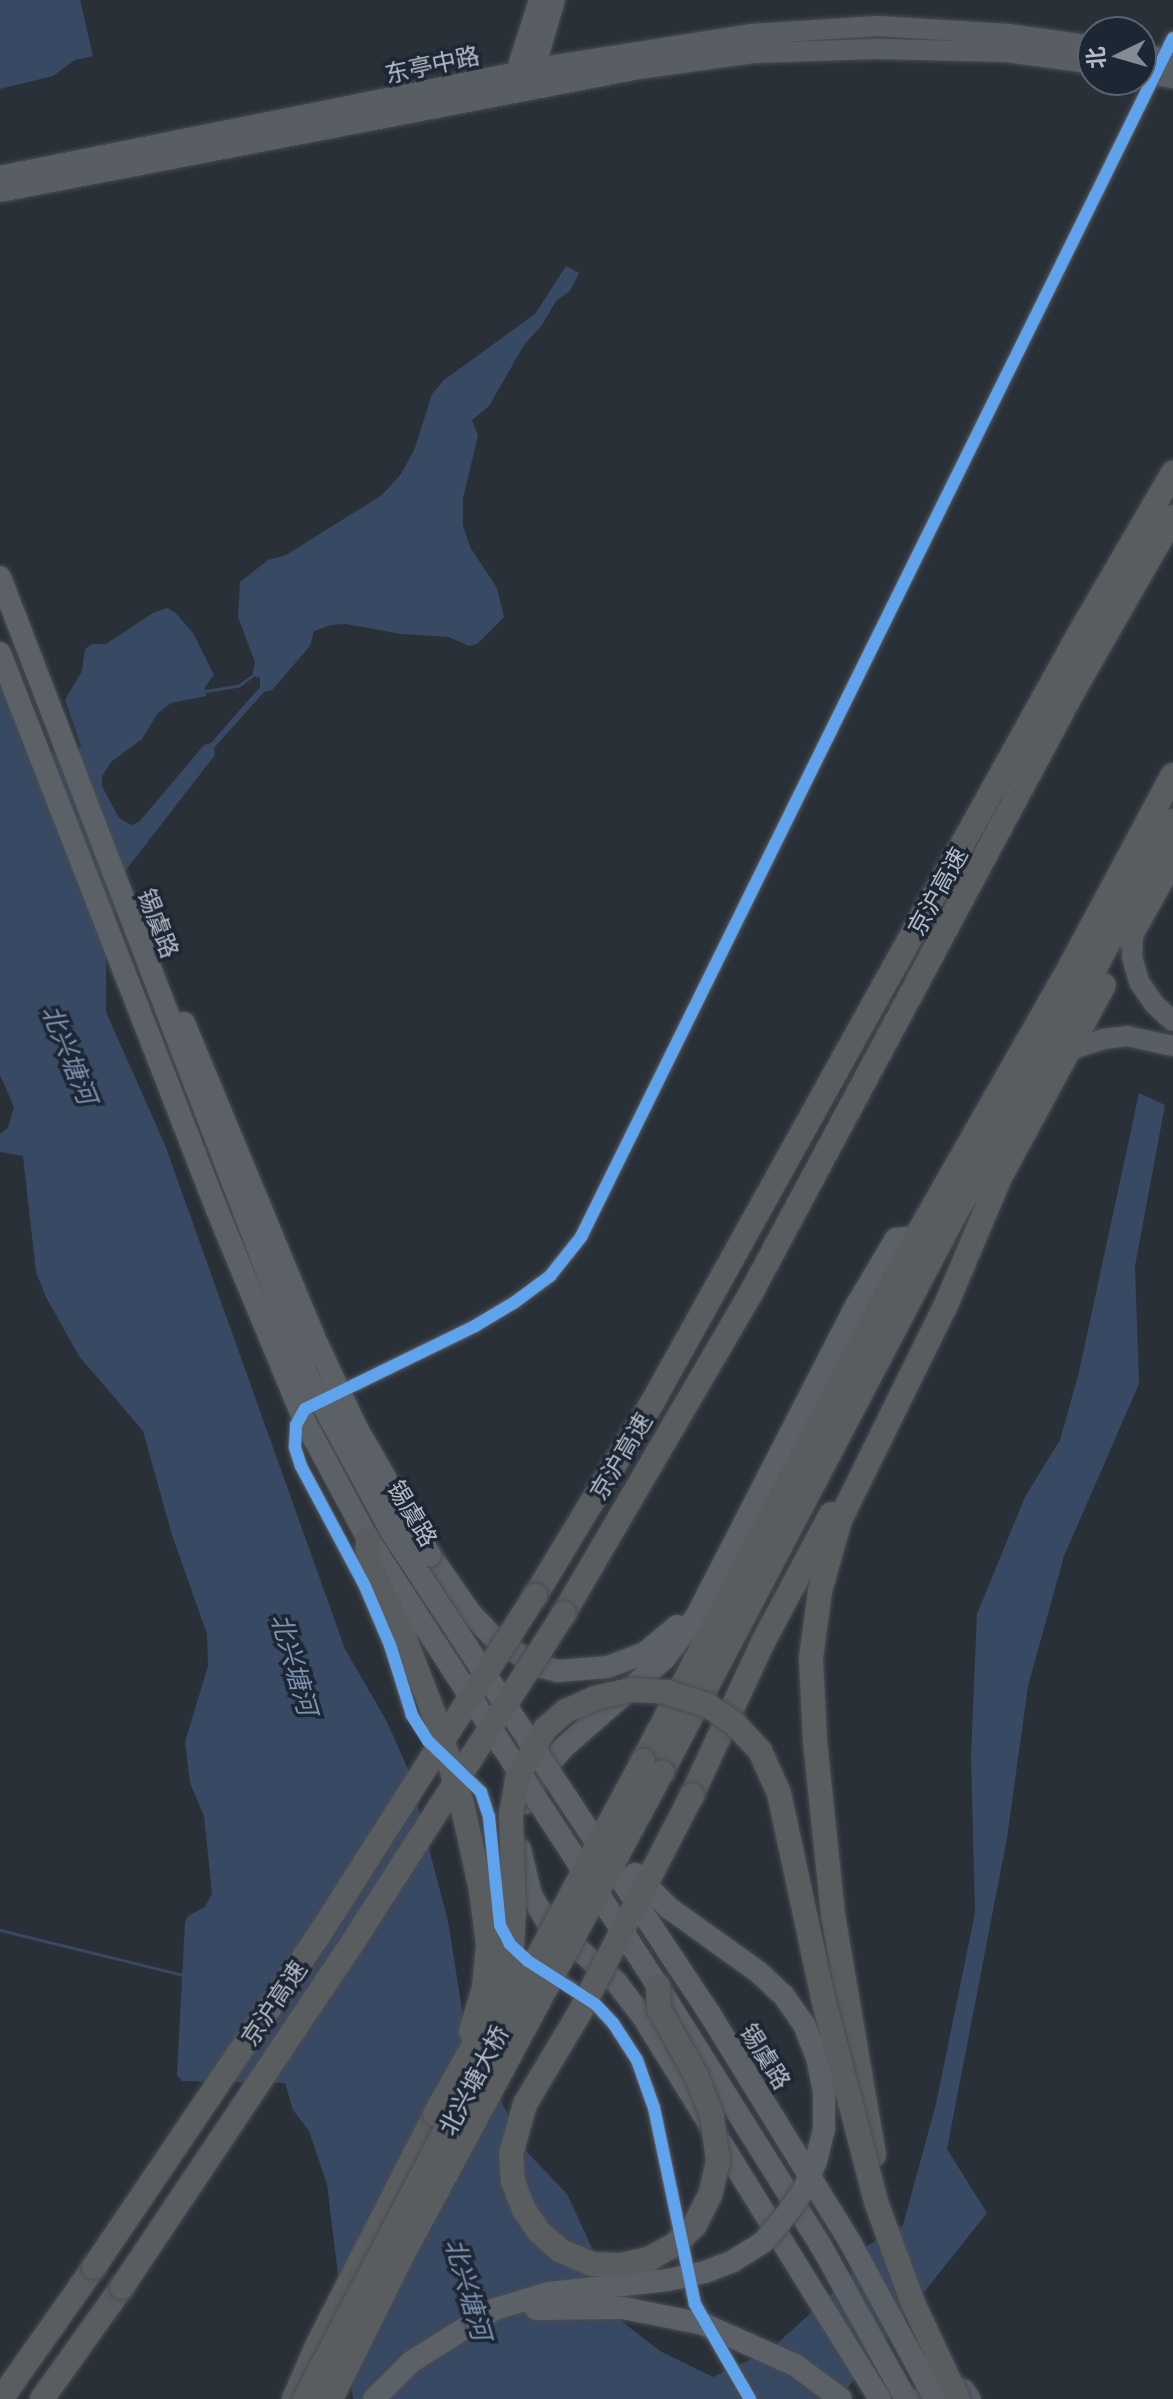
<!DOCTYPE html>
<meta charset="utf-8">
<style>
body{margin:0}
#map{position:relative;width:1173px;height:2399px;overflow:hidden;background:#2a3038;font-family:"Exo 2","Noto Sans SC",sans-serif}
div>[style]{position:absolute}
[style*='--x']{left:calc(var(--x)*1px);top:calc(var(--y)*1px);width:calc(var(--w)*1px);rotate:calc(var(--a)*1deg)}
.water>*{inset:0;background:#384963}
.stream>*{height:3px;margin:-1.5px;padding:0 1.5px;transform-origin:1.5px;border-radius:1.5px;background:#384963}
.roads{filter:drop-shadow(0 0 2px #484c53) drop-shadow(0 0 2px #484c53)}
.street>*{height:14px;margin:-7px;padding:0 7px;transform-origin:7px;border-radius:7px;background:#5a5e66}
.secondary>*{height:20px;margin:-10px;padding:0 10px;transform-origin:10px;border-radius:10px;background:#595d64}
.primary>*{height:22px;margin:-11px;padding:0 11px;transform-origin:11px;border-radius:11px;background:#5c6168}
.highway>*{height:24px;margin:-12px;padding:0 12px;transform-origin:12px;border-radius:12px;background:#5a5d60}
.bridges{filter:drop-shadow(0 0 2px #484c53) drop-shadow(0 0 2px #484c53)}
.secondary-bridge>*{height:20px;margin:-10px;padding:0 10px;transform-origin:10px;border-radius:10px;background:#595d64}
.primary-bridge>*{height:22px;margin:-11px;padding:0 11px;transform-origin:11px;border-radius:11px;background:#5c6168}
.highway-bridge>*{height:24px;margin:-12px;padding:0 12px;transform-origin:12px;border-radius:12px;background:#5a5d60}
.cycleway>*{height:12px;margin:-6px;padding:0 6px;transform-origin:6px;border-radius:6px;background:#60a3ed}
span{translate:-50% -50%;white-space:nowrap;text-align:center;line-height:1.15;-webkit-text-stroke:7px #1d2633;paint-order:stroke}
.street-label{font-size:24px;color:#b4bcc9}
.water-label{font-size:26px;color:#7c92b1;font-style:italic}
.north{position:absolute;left:1077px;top:16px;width:80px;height:80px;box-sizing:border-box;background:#1d2633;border:2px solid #59626f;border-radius:50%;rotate:265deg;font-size:22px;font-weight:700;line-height:32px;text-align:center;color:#b4bcc9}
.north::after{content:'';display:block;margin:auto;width:28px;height:36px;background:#848b96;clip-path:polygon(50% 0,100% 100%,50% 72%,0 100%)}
</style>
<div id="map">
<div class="water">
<div style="clip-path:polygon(0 0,80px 0,93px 56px,75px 60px,53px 76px,0 89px)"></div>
<div style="clip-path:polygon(566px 266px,579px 273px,570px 291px,556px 301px,542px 325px,524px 345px,489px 406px,472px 420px,478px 435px,463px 499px,463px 525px,470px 547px,497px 588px,504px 617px,477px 644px,469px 646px,449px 637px,401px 634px,346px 624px,331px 625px,314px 631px,310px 646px,272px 690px,264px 692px,214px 748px,215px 755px,126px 870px,106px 955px,106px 1012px,165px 1145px,345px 1649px,386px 1720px,408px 1769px,448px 1921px,465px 2029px,526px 2151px,567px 2194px,600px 2265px,620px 2320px,660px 2351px,713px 2377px,769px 2351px,848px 2279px,865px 2247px,903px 2225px,936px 2104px,975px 1913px,971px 1756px,977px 1614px,1025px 1497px,1060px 1440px,1079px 1372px,1139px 1093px,1165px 1105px,1135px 1266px,1139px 1384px,1064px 1556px,1028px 1686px,1007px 1838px,947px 2149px,987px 2213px,839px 2399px,353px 2399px,327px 2184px,309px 2131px,293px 2110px,285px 2083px,182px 2081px,177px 2075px,185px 1922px,188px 1916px,205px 1907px,212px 1893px,204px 1816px,190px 1783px,185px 1742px,208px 1666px,207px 1634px,172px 1535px,143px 1431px,79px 1356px,46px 1297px,36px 1272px,23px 1156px,0 1152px,0 1134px,8px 1128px,14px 1107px,0 1075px,0 677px,25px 688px,50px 752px,58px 757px,75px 753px,81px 746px,65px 700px,82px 671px,85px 649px,92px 644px,106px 644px,153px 613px,167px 608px,176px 613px,193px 633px,214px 675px,205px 687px,206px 696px,171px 703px,157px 714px,142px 739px,111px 762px,102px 776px,102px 786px,119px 818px,131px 825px,139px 822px,204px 745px,211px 743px,260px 687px,260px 678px,252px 676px,255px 662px,238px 617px,240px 582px,268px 560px,286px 555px,382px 495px,401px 474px,415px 448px,432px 394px,444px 380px,535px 314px)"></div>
</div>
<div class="stream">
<div style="--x:205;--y:691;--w:33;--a:-9"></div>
<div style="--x:238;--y:686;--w:17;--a:-36"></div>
<div style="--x:0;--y:1930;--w:188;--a:13.8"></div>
</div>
<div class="roads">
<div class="street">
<div style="--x:441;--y:1753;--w:48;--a:-127.3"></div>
<div style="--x:412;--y:1715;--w:73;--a:-107.4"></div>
<div style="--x:390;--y:1645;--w:64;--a:-113"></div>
<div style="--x:365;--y:1586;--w:136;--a:-118.1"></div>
<div style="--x:301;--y:1466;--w:20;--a:-108"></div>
<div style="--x:295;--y:1447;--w:22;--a:-87"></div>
<div style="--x:296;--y:1425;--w:18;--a:-61"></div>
<div style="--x:305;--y:1409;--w:189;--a:-26"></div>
<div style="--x:475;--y:1326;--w:47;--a:-31"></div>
<div style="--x:515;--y:1302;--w:44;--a:-36.6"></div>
<div style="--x:550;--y:1276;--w:50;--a:-51.5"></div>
<div style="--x:581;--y:1237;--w:1337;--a:-63.72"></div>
<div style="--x:459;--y:1770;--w:31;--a:45"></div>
<div style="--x:481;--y:1792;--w:26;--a:72"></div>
<div style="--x:489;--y:1817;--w:109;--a:84.2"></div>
<div style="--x:500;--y:1925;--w:21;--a:62"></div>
<div style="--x:549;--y:1973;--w:55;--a:34"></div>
<div style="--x:595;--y:2004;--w:26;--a:47"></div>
<div style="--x:613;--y:2023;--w:44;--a:57"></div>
<div style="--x:637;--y:2060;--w:51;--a:70.5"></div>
<div style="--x:654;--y:2108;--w:200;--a:78.2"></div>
<div style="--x:695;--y:2304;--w:110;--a:59.9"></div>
<div style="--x:907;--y:2399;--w:49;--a:-20.3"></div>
<div style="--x:953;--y:2382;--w:14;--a:21"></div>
<div style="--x:966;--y:2387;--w:14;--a:56"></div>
</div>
<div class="secondary">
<div style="--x:532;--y:78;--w:81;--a:-73.6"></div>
<div style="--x:521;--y:85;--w:13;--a:-108"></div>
<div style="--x:517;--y:73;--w:14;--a:-78"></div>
<div style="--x:520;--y:59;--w:62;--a:-72.1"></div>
<div style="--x:0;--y:176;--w:548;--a:-11.37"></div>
<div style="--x:537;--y:68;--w:218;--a:-9"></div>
<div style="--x:752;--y:34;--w:126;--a:-3.6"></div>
<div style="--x:878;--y:26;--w:131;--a:3.5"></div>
<div style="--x:1009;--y:34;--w:85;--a:8.1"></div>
<div style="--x:0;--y:192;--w:651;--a:-10.9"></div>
<div style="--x:639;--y:69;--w:117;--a:-7.9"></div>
<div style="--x:755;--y:53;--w:121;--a:-1.9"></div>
<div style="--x:876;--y:49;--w:131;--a:1.3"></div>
<div style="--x:1007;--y:52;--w:87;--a:7.9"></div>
<div style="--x:1133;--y:931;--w:26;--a:92"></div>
<div style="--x:1132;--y:957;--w:26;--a:74"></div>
<div style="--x:1139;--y:982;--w:28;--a:55"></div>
<div style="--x:1155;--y:1005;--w:24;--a:42"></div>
<div style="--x:1070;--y:1050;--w:35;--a:-18"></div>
<div style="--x:1103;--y:1039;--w:24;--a:-7"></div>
<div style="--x:1127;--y:1036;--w:47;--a:12.3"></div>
</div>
<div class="primary">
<div style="--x:430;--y:1555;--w:72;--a:55.2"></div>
<div style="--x:471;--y:1614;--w:30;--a:46"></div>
<div style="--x:492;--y:1636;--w:52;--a:34"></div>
<div style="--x:535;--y:1665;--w:24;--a:15"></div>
<div style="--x:558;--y:1671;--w:50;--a:-4.6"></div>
<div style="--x:608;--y:1667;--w:40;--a:-21"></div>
<div style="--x:645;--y:1653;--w:42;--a:-40.2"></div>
<div style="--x:525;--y:1803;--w:30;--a:-64"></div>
<div style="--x:538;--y:1776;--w:38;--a:-48"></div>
<div style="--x:563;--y:1748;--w:135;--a:-41.4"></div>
<div style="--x:664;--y:1659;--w:53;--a:-52.7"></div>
<div style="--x:696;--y:1617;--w:350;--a:-62.8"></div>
<div style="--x:856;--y:1306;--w:78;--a:-59.2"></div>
<div style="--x:896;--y:1239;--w:20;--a:-6"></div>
<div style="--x:520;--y:1849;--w:47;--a:76.6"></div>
<div style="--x:531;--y:1895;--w:33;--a:59"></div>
<div style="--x:548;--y:1923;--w:90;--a:40.9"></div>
<div style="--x:616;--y:1982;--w:44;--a:52.4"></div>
<div style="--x:643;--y:2017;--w:450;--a:58.2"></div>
<div style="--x:658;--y:1986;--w:305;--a:57.9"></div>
<div style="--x:820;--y:2244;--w:177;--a:61"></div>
<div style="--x:374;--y:2399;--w:52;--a:-45"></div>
<div style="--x:411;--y:2362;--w:77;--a:-32.2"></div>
</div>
<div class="highway">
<div style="--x:1129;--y:938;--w:90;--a:-60.6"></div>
<div style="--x:992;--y:1192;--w:235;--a:-61.6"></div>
<div style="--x:535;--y:1596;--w:226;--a:-58.8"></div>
<div style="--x:652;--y:1403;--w:877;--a:-60.95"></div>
<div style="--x:1078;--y:636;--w:189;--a:-59.8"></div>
<div style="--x:564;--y:1613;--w:373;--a:-59.7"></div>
<div style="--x:752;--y:1291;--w:686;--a:-61.83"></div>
<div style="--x:1076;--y:686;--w:195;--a:-60.1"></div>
<div style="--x:643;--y:1761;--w:591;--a:-62.48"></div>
<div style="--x:916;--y:1237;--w:298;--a:-60.3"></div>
<div style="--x:1064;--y:978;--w:230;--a:-61.8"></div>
<div style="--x:662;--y:1772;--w:630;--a:-62.3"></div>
<div style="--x:955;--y:1214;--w:259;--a:-60.2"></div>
<div style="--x:1084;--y:989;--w:190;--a:-62.1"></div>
<div style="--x:692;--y:1795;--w:166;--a:-65.1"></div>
<div style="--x:762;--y:1644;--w:147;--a:-62"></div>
<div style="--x:874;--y:2155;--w:243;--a:-99.7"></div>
<div style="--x:833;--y:1915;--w:175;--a:-95.9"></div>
<div style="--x:815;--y:1741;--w:83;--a:-92.8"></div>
<div style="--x:811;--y:1658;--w:68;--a:-82.3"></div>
<div style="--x:820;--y:1591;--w:74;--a:-74.3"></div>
<div style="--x:840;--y:1520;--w:237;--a:-63.8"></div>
<div style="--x:945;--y:1307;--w:138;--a:-67"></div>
<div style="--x:1;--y:2399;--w:161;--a:-54.8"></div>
<div style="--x:42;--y:2399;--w:138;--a:-54.5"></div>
<div style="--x:294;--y:2399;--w:58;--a:-66.5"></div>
<div style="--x:317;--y:2346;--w:260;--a:-63"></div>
</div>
</div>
<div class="bridges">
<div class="secondary-bridge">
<div style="--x:1141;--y:54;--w:33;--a:11"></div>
<div style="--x:1141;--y:72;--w:33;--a:11"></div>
</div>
<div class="primary-bridge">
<div style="--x:0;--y:577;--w:856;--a:68.98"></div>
<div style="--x:307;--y:1376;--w:182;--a:61.5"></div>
<div style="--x:394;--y:1536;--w:575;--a:56.56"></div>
<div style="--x:711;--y:2016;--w:268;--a:58.4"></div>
<div style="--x:851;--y:2244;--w:176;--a:61.5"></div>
<div style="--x:0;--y:653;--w:598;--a:68.71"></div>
<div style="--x:217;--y:1210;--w:230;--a:67.5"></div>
<div style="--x:305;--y:1422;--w:133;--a:61.7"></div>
<div style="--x:368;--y:1539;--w:533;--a:57.03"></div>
<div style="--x:184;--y:1023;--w:338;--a:67.5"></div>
<div style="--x:313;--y:1335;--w:102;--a:64.9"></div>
<div style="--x:356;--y:1427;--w:148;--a:60"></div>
<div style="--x:536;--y:2309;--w:87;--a:-0.7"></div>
<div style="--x:623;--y:2308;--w:82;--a:11.3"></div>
<div style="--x:703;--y:2324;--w:101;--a:24"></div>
<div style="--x:795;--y:2365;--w:57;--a:36.5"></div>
<div style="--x:476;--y:2321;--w:22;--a:-32"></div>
<div style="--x:495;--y:2309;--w:56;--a:-16.5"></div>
<div style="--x:549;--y:2293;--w:120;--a:-6.2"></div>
<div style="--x:668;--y:2280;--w:38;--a:-12"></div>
<div style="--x:705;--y:2272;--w:30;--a:-21"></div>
<div style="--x:733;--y:2261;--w:34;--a:-32"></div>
<div style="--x:762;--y:2243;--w:27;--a:-48"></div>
<div style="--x:780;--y:2223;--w:37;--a:-54"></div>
<div style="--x:802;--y:2193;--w:35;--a:-66"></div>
<div style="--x:816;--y:2161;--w:32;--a:-76"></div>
<div style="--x:824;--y:2130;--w:37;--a:-90"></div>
<div style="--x:824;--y:2093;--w:36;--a:-101"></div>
<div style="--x:817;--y:2058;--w:34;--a:-111"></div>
<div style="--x:805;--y:2026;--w:38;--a:-125"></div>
<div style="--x:783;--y:1995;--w:35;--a:-137"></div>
<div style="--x:757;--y:1971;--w:108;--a:-144.4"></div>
<div style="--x:669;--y:1908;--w:48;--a:-135"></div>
</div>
<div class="highway-bridge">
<div style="--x:368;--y:1539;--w:21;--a:93"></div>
<div style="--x:367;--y:1560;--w:88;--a:64.3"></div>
<div style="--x:405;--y:1639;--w:92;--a:69"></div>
<div style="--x:438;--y:1725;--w:83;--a:73.1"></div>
<div style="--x:462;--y:1804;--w:88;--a:77.5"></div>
<div style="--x:481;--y:1890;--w:55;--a:82.7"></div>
<div style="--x:488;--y:1945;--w:43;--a:95.3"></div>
<div style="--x:484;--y:1988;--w:45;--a:106.8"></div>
<div style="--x:658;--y:1986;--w:23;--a:88"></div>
<div style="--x:659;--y:2009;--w:76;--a:60.7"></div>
<div style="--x:696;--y:2075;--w:44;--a:68.7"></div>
<div style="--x:712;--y:2116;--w:45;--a:82.4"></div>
<div style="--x:718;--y:2161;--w:35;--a:103"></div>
<div style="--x:710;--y:2195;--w:34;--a:117"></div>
<div style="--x:695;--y:2225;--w:29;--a:136"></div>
<div style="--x:674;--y:2245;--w:29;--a:151"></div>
<div style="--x:649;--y:2259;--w:29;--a:168"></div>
<div style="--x:621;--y:2265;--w:29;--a:-178"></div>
<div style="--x:592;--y:2264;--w:34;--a:-157"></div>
<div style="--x:561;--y:2251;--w:29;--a:-139"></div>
<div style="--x:539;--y:2232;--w:27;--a:-124"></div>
<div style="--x:524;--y:2210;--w:30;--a:-111"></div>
<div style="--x:513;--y:2182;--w:28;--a:-94"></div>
<div style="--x:511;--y:2154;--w:52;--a:-74.4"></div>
<div style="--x:525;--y:2104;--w:107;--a:-59.1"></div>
<div style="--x:580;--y:2012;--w:244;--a:-62.7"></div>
<div style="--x:504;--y:2020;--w:294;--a:-61.8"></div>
<div style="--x:435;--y:2114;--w:134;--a:-60.6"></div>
<div style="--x:501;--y:1997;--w:50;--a:-77.3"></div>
<div style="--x:512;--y:1948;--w:33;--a:-87"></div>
<div style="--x:514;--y:1915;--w:101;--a:-91.7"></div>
<div style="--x:511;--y:1814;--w:36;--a:-80"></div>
<div style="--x:517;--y:1779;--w:57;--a:-60.8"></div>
<div style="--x:545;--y:1729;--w:28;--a:-41"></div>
<div style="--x:566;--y:1711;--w:32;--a:-24"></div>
<div style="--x:595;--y:1698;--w:37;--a:-13"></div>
<div style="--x:631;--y:1690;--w:35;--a:3"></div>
<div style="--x:666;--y:1692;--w:43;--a:17.6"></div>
<div style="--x:707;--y:1705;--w:34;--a:34"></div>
<div style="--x:735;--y:1724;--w:37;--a:47"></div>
<div style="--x:760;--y:1751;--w:46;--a:65.7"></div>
<div style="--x:779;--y:1793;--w:210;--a:77.9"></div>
<div style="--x:823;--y:1998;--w:211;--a:75.4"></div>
<div style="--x:876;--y:2202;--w:108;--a:69.9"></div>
<div style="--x:913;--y:2303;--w:106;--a:64.9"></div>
<div style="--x:94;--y:2267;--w:397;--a:-55.9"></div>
<div style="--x:317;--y:1938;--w:406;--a:-57.5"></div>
<div style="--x:122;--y:2287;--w:399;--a:-56.2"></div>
<div style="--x:344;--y:1956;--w:407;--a:-57.3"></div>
<div style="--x:305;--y:2399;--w:343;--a:-62.4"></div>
<div style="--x:331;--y:2399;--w:162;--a:-63.6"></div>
<div style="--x:403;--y:2254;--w:547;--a:-61.75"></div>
</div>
</div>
<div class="cycleway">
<div style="--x:750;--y:2399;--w:110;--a:-120.1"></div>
<div style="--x:695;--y:2304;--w:200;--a:-101.8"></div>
<div style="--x:654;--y:2108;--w:51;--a:-109.5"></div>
<div style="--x:637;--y:2060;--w:44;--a:-123"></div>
<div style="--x:613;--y:2023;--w:26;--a:-133"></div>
<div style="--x:595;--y:2004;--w:80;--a:-147.3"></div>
<div style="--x:528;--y:1961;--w:25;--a:-137"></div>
<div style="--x:510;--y:1944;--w:21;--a:-118"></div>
<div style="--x:500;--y:1925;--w:109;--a:-95.8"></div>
<div style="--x:489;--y:1817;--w:26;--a:-108"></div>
<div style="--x:481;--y:1792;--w:74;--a:-136.1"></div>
<div style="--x:428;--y:1741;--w:31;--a:-122"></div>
<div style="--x:412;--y:1715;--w:73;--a:-107.4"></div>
<div style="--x:390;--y:1645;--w:64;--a:-113"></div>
<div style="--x:365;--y:1586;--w:136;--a:-118.1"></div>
<div style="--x:301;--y:1466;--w:20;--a:-108"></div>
<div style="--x:295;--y:1447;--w:22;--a:-87"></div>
<div style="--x:296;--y:1425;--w:18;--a:-61"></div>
<div style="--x:305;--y:1409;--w:189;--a:-26"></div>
<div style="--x:475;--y:1326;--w:47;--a:-31"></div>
<div style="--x:515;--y:1302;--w:44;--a:-36.6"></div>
<div style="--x:550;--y:1276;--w:50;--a:-51.5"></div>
<div style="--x:581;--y:1237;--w:1337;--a:-63.72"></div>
</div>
<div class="street-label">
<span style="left:432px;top:64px;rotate:-12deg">东亭中路</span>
<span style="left:937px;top:891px;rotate:-61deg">京沪高速</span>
<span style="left:159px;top:923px;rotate:69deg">锡虞路</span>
<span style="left:620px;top:1456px;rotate:-59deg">京沪高速</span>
<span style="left:413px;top:1513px;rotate:59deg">锡虞路</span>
<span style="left:273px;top:2003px;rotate:-56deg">京沪高速</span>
<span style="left:766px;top:2056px;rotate:58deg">锡虞路</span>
<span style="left:473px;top:2080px;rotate:-62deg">北兴塘大桥</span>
</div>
<div class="water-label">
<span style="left:70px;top:1054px;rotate:68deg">北兴塘河</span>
<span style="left:295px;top:1664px;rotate:74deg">北兴塘河</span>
<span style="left:469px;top:2289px;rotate:74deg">北兴塘河</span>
</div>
<div class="north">北</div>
</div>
